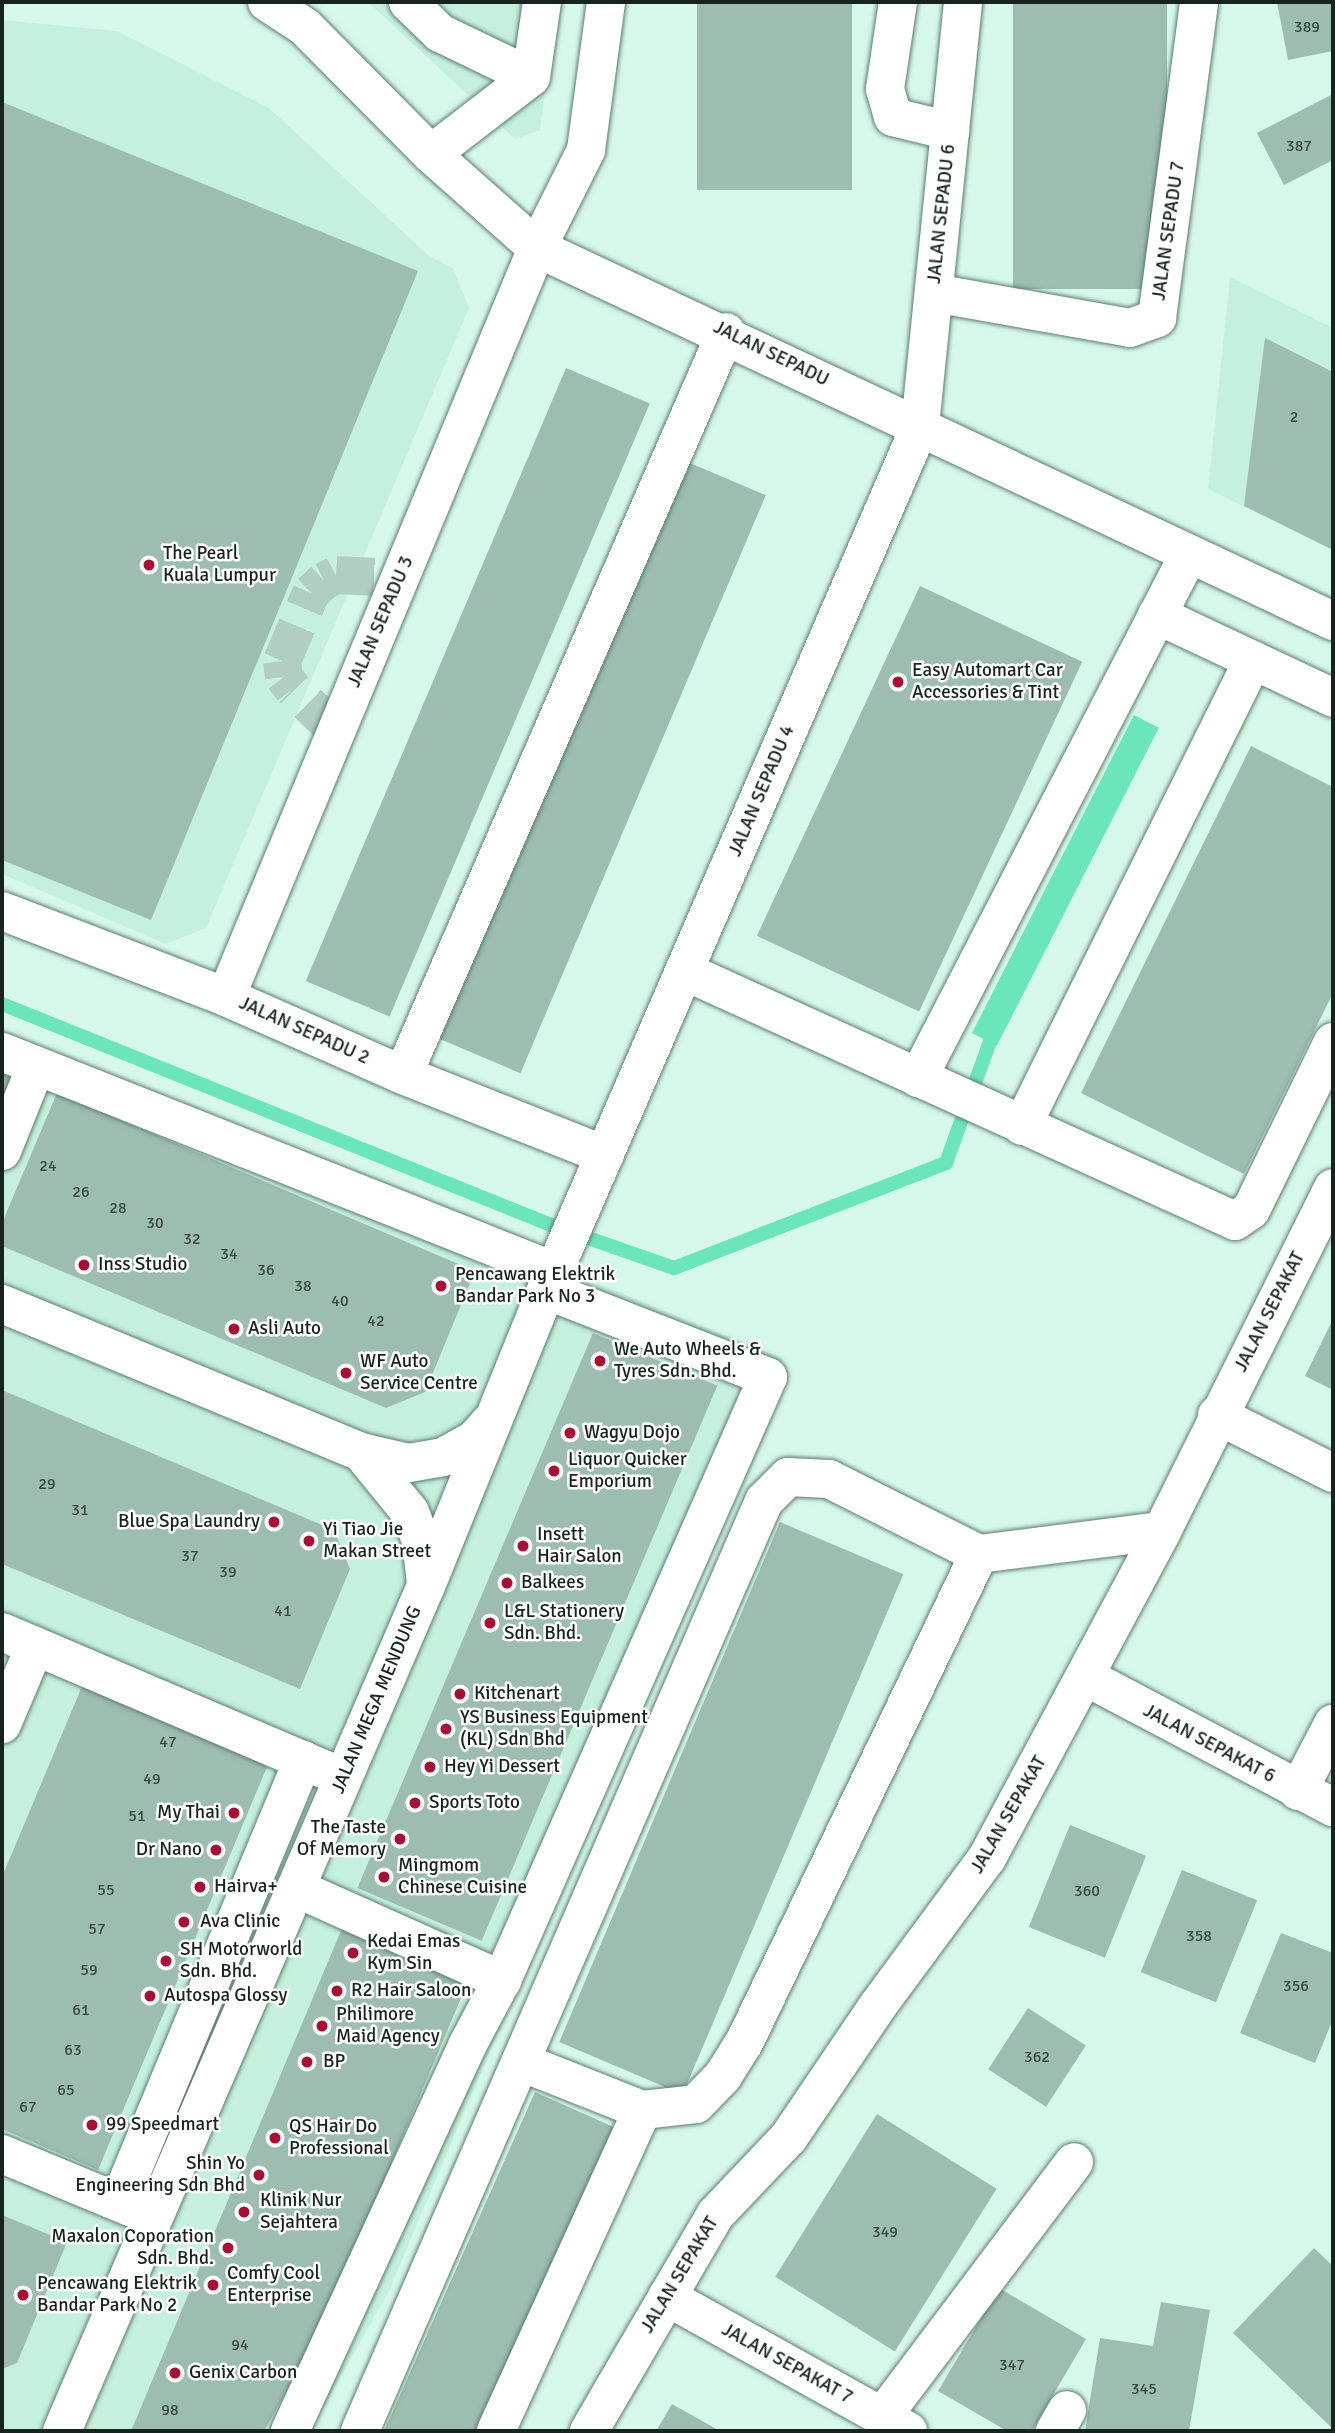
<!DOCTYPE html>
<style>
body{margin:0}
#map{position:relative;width:1335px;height:2433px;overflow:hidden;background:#d6f8ea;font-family:Signika,sans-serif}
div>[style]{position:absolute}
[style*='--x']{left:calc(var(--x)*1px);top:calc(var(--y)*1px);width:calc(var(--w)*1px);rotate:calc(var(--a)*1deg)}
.built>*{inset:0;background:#c5f0de}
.water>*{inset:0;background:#6be5ba;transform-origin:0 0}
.stream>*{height:14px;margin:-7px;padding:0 7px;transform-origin:7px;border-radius:7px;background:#6be5ba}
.building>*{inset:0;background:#9cbdaf;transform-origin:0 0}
.minor-tunnel>*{height:38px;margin-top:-19px;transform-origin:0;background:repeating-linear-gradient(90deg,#b0cec1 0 38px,transparent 0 57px)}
.roads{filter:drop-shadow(0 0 2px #5d7c6f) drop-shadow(0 0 2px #5d7c6f)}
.minor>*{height:38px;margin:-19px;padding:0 19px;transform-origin:19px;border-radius:19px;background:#fff}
.dots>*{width:19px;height:19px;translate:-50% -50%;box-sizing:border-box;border:4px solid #fff;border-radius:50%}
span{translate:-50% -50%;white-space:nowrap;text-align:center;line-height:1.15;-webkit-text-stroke:5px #fff;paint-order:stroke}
.number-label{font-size:16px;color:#384a42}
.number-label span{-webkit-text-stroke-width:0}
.street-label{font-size:19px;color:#17241e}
.poi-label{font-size:19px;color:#17241e}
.left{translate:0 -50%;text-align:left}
.right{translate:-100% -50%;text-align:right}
.frame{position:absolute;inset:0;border:4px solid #17241e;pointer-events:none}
</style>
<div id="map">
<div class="built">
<div style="clip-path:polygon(368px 2px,556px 2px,540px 130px,515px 139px)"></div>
<div style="clip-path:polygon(2px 20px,117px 31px,269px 108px,429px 256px,453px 268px,469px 308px,206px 928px,166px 944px,2px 874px)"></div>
<div style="clip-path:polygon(1230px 277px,1333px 328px,1333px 550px,1208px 489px)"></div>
<div style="clip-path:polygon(2px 1044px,782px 1358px,389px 2291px,310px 2431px,2px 2431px)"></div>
</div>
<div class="water">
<div style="left:1134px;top:715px;width:28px;height:357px;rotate:27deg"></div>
</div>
<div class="stream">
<div style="--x:2;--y:1004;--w:592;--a:21.93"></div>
<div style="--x:551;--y:1225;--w:130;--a:19.3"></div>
<div style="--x:674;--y:1268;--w:292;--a:-21.1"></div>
<div style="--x:946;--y:1163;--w:147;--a:-70.1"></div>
</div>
<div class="building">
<div style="left:697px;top:2px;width:155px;height:188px"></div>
<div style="left:1013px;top:2px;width:154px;height:287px"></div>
<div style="clip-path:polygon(1277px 2px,1333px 2px,1333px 51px,1288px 60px)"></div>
<div style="clip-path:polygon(1333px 94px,1333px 160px,1284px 185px,1257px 133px)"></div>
<div style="clip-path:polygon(2px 102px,418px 271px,151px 920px,2px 860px)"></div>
<div style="clip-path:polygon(1265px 338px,1333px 372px,1333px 550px,1244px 506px)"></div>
<div style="left:566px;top:368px;width:91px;height:666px;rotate:23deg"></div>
<div style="left:683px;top:460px;width:90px;height:628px;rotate:23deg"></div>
<div style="left:920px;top:586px;width:179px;height:386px;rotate:25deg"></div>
<div style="clip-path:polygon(1251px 746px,1333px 787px,1333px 993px,1244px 1174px,1081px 1093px)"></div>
<div style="clip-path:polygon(2px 1070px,20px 1077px,2px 1120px)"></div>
<div style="clip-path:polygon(57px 1093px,475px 1271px,425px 1392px,386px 1408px,2px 1246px,2px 1223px)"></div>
<div style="clip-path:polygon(1333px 1319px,1333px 1390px,1305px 1376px)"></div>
<div style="left:593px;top:1333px;width:135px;height:603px;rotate:23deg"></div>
<div style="clip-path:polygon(2px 1390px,334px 1530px,350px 1569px,300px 1689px,2px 1564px)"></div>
<div style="left:780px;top:1522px;width:134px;height:565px;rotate:23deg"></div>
<div style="clip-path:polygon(83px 1684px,269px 1762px,98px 2170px,2px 2129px,2px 1877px)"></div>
<div style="left:1070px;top:1825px;width:82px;height:110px;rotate:22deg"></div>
<div style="left:1182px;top:1870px;width:81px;height:110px;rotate:22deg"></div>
<div style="clip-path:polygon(343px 1926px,469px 1979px,322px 2328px,264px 2431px,131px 2431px)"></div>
<div style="clip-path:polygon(1281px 1933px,1333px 1953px,1333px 2019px,1315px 2063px,1240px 2033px)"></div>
<div style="left:1028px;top:2008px;width:69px;height:73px;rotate:33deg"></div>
<div style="left:535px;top:2092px;width:86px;height:372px;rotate:24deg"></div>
<div style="left:877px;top:2114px;width:141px;height:192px;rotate:32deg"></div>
<div style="clip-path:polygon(2px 2215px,67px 2242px,17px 2363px,2px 2369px)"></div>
<div style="clip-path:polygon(1314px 2248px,1333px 2266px,1333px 2429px,1233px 2333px)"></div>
<div style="clip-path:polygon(999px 2288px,1086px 2339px,1032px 2431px,1007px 2431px,938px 2391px)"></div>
<div style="clip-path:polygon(1161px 2302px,1210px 2310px,1189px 2431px,1085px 2431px,1100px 2338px,1153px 2346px)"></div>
<div style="clip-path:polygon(672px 2404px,720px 2431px,656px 2431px)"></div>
</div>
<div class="minor-tunnel">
<div style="--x:335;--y:730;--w:59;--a:-135.7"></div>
<div style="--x:293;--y:689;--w:15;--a:-127"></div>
<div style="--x:284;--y:677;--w:16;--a:-97"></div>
<div style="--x:282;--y:661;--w:74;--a:-66.9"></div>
<div style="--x:311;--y:593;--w:18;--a:-43"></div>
<div style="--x:324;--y:581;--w:13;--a:-27"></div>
<div style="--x:336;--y:575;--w:64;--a:2.7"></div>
</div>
<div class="roads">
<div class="minor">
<div style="--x:267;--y:2;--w:45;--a:33.3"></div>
<div style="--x:305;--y:27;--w:179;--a:45.2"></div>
<div style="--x:431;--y:154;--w:142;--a:41.6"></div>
<div style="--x:537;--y:248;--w:879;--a:25.11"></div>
<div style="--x:408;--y:2;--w:45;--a:44.1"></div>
<div style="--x:440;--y:33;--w:101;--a:25.8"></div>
<div style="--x:898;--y:2;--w:88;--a:98.5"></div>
<div style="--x:885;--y:89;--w:29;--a:74"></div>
<div style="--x:893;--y:117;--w:59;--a:13.8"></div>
<div style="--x:431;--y:154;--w:126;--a:-37.6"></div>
<div style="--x:531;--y:77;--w:76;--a:-81.7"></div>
<div style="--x:934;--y:293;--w:199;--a:10.1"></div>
<div style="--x:1130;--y:328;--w:29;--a:-20"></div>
<div style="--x:1157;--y:318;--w:319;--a:-82.4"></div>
<div style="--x:1157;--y:615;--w:195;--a:25.2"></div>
<div style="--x:2;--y:911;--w:240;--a:21"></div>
<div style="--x:226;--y:997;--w:193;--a:23.8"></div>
<div style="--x:403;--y:1075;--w:217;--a:21.6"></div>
<div style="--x:684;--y:971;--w:605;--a:24.4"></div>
<div style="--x:1235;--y:1221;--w:19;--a:-35"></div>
<div style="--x:1251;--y:1210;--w:187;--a:-64"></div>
<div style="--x:226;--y:997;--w:811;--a:-67.45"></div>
<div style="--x:537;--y:248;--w:110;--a:-63.4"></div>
<div style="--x:586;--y:150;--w:149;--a:-82.3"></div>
<div style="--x:2;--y:1052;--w:594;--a:21.64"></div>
<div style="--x:403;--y:1075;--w:810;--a:-66.5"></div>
<div style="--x:918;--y:1078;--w:588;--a:-62.65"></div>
<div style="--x:1022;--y:1126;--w:520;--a:-63.63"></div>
<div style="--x:2;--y:1151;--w:92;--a:-68.2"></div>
<div style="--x:2;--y:1304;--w:388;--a:22.4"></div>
<div style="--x:361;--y:1452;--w:49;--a:12.9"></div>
<div style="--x:409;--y:1463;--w:35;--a:-10"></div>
<div style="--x:443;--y:1457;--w:35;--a:-29"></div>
<div style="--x:474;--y:1440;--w:25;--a:-48"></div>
<div style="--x:1217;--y:1415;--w:130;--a:26.6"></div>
<div style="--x:361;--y:1452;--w:77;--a:50.8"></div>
<div style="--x:410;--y:1512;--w:30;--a:69"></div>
<div style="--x:421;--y:1540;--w:43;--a:83.4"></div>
<div style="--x:2;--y:1632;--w:36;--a:23"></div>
<div style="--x:35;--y:1646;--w:85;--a:112.9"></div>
<div style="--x:35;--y:1646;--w:316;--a:23.1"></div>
<div style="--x:1086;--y:1677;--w:279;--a:27.8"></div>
<div style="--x:1298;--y:1791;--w:76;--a:-62.4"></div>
<div style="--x:296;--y:1888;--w:226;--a:24.1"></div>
<div style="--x:521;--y:2062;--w:130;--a:21.6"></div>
<div style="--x:642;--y:2110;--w:54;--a:-6.3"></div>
<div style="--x:696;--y:2104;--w:39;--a:-46"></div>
<div style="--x:723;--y:2076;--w:39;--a:-58"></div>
<div style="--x:744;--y:2043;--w:543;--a:-64.33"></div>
<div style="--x:2;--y:2154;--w:152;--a:22.5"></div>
<div style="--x:119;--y:2202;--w:479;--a:-67.4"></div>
<div style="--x:667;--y:2297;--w:276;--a:29.1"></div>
<div style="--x:882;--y:2417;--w:319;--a:-53"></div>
<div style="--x:62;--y:2431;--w:920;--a:-66.7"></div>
<div style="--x:426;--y:1586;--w:319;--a:-67.9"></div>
<div style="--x:546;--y:1290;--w:941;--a:-66.59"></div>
<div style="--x:920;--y:426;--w:426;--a:-84.2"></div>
<div style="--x:290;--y:2431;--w:426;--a:-65.3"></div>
<div style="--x:468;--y:2044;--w:72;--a:-62"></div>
<div style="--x:502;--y:1980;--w:659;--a:-66.2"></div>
<div style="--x:768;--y:1377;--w:238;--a:-158.6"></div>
<div style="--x:360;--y:2431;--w:1014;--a:-66.52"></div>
<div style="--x:764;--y:1501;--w:34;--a:-45"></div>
<div style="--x:788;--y:1477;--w:41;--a:2.8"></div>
<div style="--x:829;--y:1479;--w:168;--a:26.6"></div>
<div style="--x:979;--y:1554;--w:184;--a:-7.2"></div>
<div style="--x:496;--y:2431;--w:353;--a:-65.5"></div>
<div style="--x:589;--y:2431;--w:251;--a:-59.7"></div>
<div style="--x:716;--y:2214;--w:106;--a:-46.5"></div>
<div style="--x:789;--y:2137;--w:157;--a:-55.9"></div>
<div style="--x:877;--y:2007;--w:185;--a:-53.6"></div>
<div style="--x:987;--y:1858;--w:371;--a:-61.8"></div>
<div style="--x:1162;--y:1531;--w:383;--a:-63.5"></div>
<div style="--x:1055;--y:2431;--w:24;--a:-60"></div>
</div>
</div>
<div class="dots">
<div style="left:149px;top:565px;background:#a80f32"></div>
<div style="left:898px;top:682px;background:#a80f32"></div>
<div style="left:84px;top:1265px;background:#a80f32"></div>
<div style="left:441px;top:1286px;background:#a80f32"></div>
<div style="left:234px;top:1329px;background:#a80f32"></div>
<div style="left:600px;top:1361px;background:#a80f32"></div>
<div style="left:346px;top:1373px;background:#a80f32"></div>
<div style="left:570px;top:1433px;background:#a80f32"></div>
<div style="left:554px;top:1471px;background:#a80f32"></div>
<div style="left:274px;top:1522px;background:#a80f32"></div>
<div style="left:309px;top:1541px;background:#a80f32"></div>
<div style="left:523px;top:1546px;background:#a80f32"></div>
<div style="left:507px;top:1583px;background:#a80f32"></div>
<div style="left:490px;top:1623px;background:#a80f32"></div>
<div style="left:460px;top:1694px;background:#a80f32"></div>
<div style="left:446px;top:1729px;background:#a80f32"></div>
<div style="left:430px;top:1767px;background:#a80f32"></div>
<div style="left:415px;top:1803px;background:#a80f32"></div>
<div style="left:234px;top:1813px;background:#a80f32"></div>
<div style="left:400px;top:1839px;background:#a80f32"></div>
<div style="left:216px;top:1850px;background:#a80f32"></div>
<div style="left:384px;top:1877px;background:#a80f32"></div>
<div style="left:200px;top:1887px;background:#a80f32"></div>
<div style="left:184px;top:1922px;background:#a80f32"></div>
<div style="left:353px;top:1953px;background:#a80f32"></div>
<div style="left:166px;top:1961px;background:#a80f32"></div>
<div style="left:337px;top:1991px;background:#a80f32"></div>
<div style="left:150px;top:1996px;background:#a80f32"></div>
<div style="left:322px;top:2026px;background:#a80f32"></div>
<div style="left:307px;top:2062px;background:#a80f32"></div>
<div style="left:92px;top:2125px;background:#a80f32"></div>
<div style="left:275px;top:2138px;background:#a80f32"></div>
<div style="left:259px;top:2175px;background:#a80f32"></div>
<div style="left:244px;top:2212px;background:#a80f32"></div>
<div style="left:228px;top:2248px;background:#a80f32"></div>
<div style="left:213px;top:2285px;background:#a80f32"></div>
<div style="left:23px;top:2295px;background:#a80f32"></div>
<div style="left:175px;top:2373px;background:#a80f32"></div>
</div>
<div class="number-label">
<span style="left:1307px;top:27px">389</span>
<span style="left:1299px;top:146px">387</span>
<span style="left:1294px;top:417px">2</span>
<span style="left:48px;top:1166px">24</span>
<span style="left:81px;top:1192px">26</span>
<span style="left:118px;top:1208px">28</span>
<span style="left:155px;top:1223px">30</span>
<span style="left:192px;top:1239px">32</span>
<span style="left:229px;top:1254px">34</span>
<span style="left:266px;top:1270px">36</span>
<span style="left:303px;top:1286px">38</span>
<span style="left:340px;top:1301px">40</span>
<span style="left:376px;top:1321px">42</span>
<span style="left:47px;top:1484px">29</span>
<span style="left:80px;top:1510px">31</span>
<span style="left:190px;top:1556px">37</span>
<span style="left:228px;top:1572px">39</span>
<span style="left:283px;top:1611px">41</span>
<span style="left:168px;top:1742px">47</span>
<span style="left:152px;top:1779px">49</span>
<span style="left:137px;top:1816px">51</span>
<span style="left:106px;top:1890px">55</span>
<span style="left:1087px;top:1891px">360</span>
<span style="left:97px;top:1929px">57</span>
<span style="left:1199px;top:1936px">358</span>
<span style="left:89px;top:1970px">59</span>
<span style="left:1296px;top:1986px">356</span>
<span style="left:81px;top:2010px">61</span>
<span style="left:73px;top:2050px">63</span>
<span style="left:1037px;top:2057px">362</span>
<span style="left:66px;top:2090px">65</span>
<span style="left:28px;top:2107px">67</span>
<span style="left:885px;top:2232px">349</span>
<span style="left:240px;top:2345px">94</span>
<span style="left:1012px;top:2365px">347</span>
<span style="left:1144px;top:2389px">345</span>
<span style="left:170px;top:2410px">98</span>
</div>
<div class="street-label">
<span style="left:942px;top:214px;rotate:-84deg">JALAN SEPADU 6</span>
<span style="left:1169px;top:231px;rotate:-82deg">JALAN SEPADU 7</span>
<span style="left:771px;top:354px;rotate:26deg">JALAN SEPADU</span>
<span style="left:381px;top:622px;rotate:-67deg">JALAN SEPADU 3</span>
<span style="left:762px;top:791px;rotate:-67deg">JALAN SEPADU 4</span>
<span style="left:304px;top:1031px;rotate:24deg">JALAN SEPADU 2</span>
<span style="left:1270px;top:1312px;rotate:-63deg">JALAN SEPAKAT</span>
<span style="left:377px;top:1700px;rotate:-67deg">JALAN MEGA MENDUNG</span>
<span style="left:1209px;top:1744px;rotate:28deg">JALAN SEPAKAT 6</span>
<span style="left:1009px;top:1815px;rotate:-60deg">JALAN SEPAKAT</span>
<span style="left:680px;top:2275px;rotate:-59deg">JALAN SEPAKAT</span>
<span style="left:787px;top:2364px;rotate:29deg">JALAN SEPAKAT 7</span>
</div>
<div class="poi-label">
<span class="left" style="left:163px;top:565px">The Pearl<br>Kuala Lumpur</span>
<span class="left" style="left:912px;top:682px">Easy Automart Car<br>Accessories &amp; Tint</span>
<span class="left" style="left:98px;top:1265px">Inss Studio</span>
<span class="left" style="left:455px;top:1286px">Pencawang Elektrik<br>Bandar Park No 3</span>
<span class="left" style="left:248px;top:1329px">Asli Auto</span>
<span class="left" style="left:614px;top:1361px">We Auto Wheels &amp;<br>Tyres Sdn. Bhd.</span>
<span class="left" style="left:360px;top:1373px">WF Auto<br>Service Centre</span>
<span class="left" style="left:584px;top:1433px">Wagyu Dojo</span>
<span class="left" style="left:568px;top:1471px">Liquor Quicker<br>Emporium</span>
<span class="right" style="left:260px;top:1522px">Blue Spa Laundry</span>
<span class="left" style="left:323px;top:1541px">Yi Tiao Jie<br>Makan Street</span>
<span class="left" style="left:537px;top:1546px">Insett<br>Hair Salon</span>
<span class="left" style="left:521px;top:1583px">Balkees</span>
<span class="left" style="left:504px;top:1623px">L&amp;L Stationery<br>Sdn. Bhd.</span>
<span class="left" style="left:474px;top:1694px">Kitchenart</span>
<span class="left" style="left:460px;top:1729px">YS Business Equipment<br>(KL) Sdn Bhd</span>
<span class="left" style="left:444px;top:1767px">Hey Yi Dessert</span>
<span class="left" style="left:429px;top:1803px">Sports Toto</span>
<span class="right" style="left:220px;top:1813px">My Thai</span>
<span class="right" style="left:386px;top:1839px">The Taste<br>Of Memory</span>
<span class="right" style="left:202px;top:1850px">Dr Nano</span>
<span class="left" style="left:398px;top:1877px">Mingmom<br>Chinese Cuisine</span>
<span class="left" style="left:214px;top:1887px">Hairva+</span>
<span class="left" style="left:200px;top:1922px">Ava Clinic</span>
<span class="left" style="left:367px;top:1953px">Kedai Emas<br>Kym Sin</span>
<span class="left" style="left:180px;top:1961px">SH Motorworld<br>Sdn. Bhd.</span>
<span class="left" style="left:351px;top:1991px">R2 Hair Saloon</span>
<span class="left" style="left:164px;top:1996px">Autospa Glossy</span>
<span class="left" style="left:336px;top:2026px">Philimore<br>Maid Agency</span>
<span class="left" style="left:323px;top:2062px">BP</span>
<span class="left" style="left:106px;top:2125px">99 Speedmart</span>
<span class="left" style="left:289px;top:2138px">QS Hair Do<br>Professional</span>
<span class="right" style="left:245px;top:2175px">Shin Yo<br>Engineering Sdn Bhd</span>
<span class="left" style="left:260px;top:2212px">Klinik Nur<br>Sejahtera</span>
<span class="right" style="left:214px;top:2248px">Maxalon Coporation<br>Sdn. Bhd.</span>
<span class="left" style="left:227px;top:2285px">Comfy Cool<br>Enterprise</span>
<span class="left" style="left:37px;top:2295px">Pencawang Elektrik<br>Bandar Park No 2</span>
<span class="left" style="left:189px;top:2373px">Genix Carbon</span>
</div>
<div class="frame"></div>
</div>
